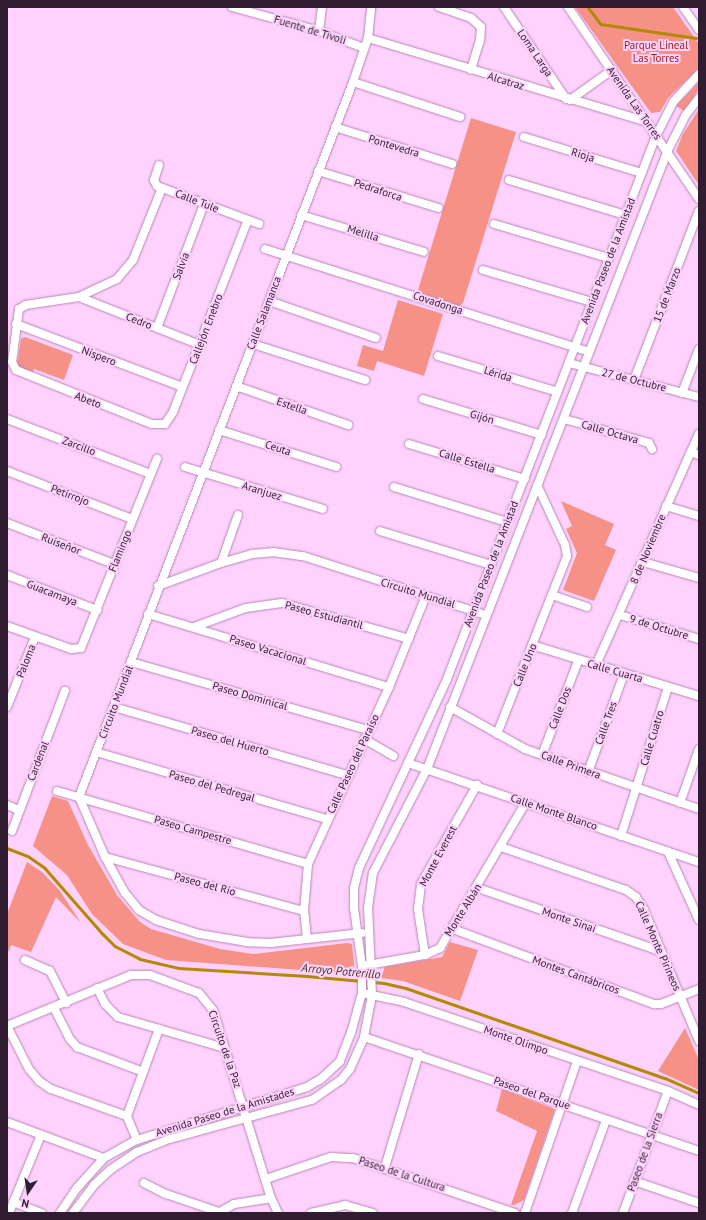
<!DOCTYPE html>
<meta charset="utf-8">
<style>
body{margin:0}
#map{position:relative;width:706px;height:1220px;overflow:hidden;background:#fed2fd;font-family:"PT Sans",sans-serif}
div>[style]{position:absolute}
[style*='--x']{left:calc(var(--x)*1px);top:calc(var(--y)*1px);width:calc(var(--w)*1px);rotate:calc(var(--a)*1deg)}
.green>*{inset:0;background:#f59187}
.stream>*{height:2.5px;margin:-1.25px;padding:0 1.25px;transform-origin:1.25px;border-radius:1.25px;background:#b38901}
.roads{filter:drop-shadow(0 0 1px #b885b8) drop-shadow(0 0 1px #b885b8)}
.minor>*{height:8px;margin:-4px;padding:0 4px;transform-origin:4px;border-radius:4px;background:#fff}
span{translate:-50% -50%;white-space:nowrap;text-align:center;line-height:1.15;-webkit-text-stroke:4px #fed2fd;paint-order:stroke}
.street-label{font-size:11px;color:#311d31}
.park-label{font-size:11px;color:#961c1d}
.water-label{font-size:12px;color:#433921;font-style:italic}
.frame{position:absolute;inset:0;border:8px solid #311d31;pointer-events:none}
.north{position:absolute;left:8px;top:1172px;width:40px;height:40px;-webkit-text-stroke:3px #fed2fd;paint-order:stroke;rotate:193deg;font-size:11px;font-weight:700;line-height:16px;text-align:center;color:#311d31}
.north::after{content:'';display:block;margin:auto;width:14px;height:18px;background:#311d31;clip-path:polygon(50% 0,100% 100%,50% 72%,0 100%)}
</style>
<div id="map">
<div class="green">
<div style="clip-path:polygon(575px 7px,673px 7px,699px 44px,699px 68px,668px 98px,660px 112px,651px 113px)"></div>
<div style="clip-path:polygon(699px 82px,699px 89px,684px 111px,676px 106px)"></div>
<div style="clip-path:polygon(699px 109px,699px 185px,676px 151px,683px 134px)"></div>
<div style="clip-path:polygon(471px 118px,516px 132px,463px 303px,459px 306px,420px 294px,418px 290px)"></div>
<div style="clip-path:polygon(398px 300px,443px 314px,424px 376px,377px 361px,374px 371px,357px 366px,363px 345px,383px 351px)"></div>
<div style="clip-path:polygon(25px 337px,73px 355px,64px 380px,34px 369px,32px 374px,20px 370px,17px 365px,21px 339px)"></div>
<div style="clip-path:polygon(561px 501px,614px 524px,605px 545px,616px 550px,594px 601px,563px 590px,577px 553px,566px 529px,572px 526px)"></div>
<div style="clip-path:polygon(52px 796px,68px 801px,88px 845px,117px 895px,140px 922px,151px 929px,220px 949px,253px 954px,347px 943px,352px 944px,355px 974px,166px 960px,123px 944px,92px 914px,67px 875px,33px 846px)"></div>
<div style="clip-path:polygon(27px 862px,42px 872px,60px 891px,81px 923px,56px 897px,31px 952px,11px 945px,7px 955px,7px 914px)"></div>
<div style="clip-path:polygon(450px 942px,478px 950px,460px 1001px,403px 981px,381px 978px,385px 967px,442px 957px)"></div>
<div style="clip-path:polygon(685px 1028px,699px 1060px,699px 1090px,658px 1071px)"></div>
<div style="clip-path:polygon(502px 1089px,555px 1109px,524px 1200px,514px 1205px,511px 1205px,537px 1131px,496px 1111px)"></div>
</div>
<div class="stream">
<div style="--x:588;--y:7;--w:21;--a:53"></div>
<div style="--x:601;--y:24;--w:96;--a:8.4"></div>
<div style="--x:7;--y:848;--w:22;--a:21"></div>
<div style="--x:28;--y:856;--w:21;--a:35"></div>
<div style="--x:45;--y:868;--w:88;--a:48.7"></div>
<div style="--x:103;--y:934;--w:17;--a:45"></div>
<div style="--x:115;--y:946;--w:28;--a:27"></div>
<div style="--x:140;--y:959;--w:40;--a:13"></div>
<div style="--x:179;--y:968;--w:128;--a:3.6"></div>
<div style="--x:307;--y:976;--w:77;--a:5.2"></div>
<div style="--x:384;--y:983;--w:23;--a:13"></div>
<div style="--x:406;--y:988;--w:274;--a:19.2"></div>
<div style="--x:665;--y:1078;--w:37;--a:24"></div>
</div>
<div class="roads">
<div class="minor">
<div style="--x:232;--y:7;--w:90;--a:15.4"></div>
<div style="--x:319;--y:31;--w:48;--a:20.7"></div>
<div style="--x:439;--y:7;--w:34;--a:19"></div>
<div style="--x:471;--y:18;--w:13;--a:42"></div>
<div style="--x:481;--y:27;--w:13;--a:94"></div>
<div style="--x:480;--y:40;--w:31;--a:107"></div>
<div style="--x:504;--y:7;--w:111;--a:56"></div>
<div style="--x:568;--y:7;--w:232;--a:55.7"></div>
<div style="--x:683;--y:7;--w:28;--a:55"></div>
<div style="--x:319;--y:31;--w:24;--a:-83"></div>
<div style="--x:368;--y:38;--w:289;--a:16.7"></div>
<div style="--x:353;--y:82;--w:113;--a:18.1"></div>
<div style="--x:570;--y:100;--w:52;--a:-35.5"></div>
<div style="--x:335;--y:127;--w:123;--a:17.5"></div>
<div style="--x:524;--y:137;--w:123;--a:17"></div>
<div style="--x:159;--y:165;--w:16;--a:108"></div>
<div style="--x:154;--y:180;--w:7;--a:63"></div>
<div style="--x:157;--y:186;--w:109;--a:20.4"></div>
<div style="--x:318;--y:171;--w:126;--a:17.1"></div>
<div style="--x:509;--y:180;--w:122;--a:16.7"></div>
<div style="--x:162;--y:188;--w:78;--a:111.9"></div>
<div style="--x:133;--y:260;--w:25;--a:130"></div>
<div style="--x:117;--y:279;--w:42;--a:154.7"></div>
<div style="--x:79;--y:297;--w:54;--a:171.4"></div>
<div style="--x:26;--y:305;--w:8;--a:150"></div>
<div style="--x:19;--y:309;--w:53;--a:97.5"></div>
<div style="--x:12;--y:362;--w:9;--a:63"></div>
<div style="--x:16;--y:370;--w:146;--a:21.7"></div>
<div style="--x:152;--y:424;--w:13;--a:0"></div>
<div style="--x:165;--y:424;--w:14;--a:-56"></div>
<div style="--x:173;--y:412;--w:206;--a:-68.7"></div>
<div style="--x:301;--y:215;--w:128;--a:16.7"></div>
<div style="--x:494;--y:224;--w:120;--a:16.5"></div>
<div style="--x:265;--y:249;--w:340;--a:17.6"></div>
<div style="--x:483;--y:270;--w:114;--a:16.4"></div>
<div style="--x:79;--y:297;--w:130;--a:21.6"></div>
<div style="--x:269;--y:301;--w:113;--a:19.1"></div>
<div style="--x:16;--y:324;--w:178;--a:20.7"></div>
<div style="--x:157;--y:328;--w:133;--a:-69.2"></div>
<div style="--x:253;--y:344;--w:118;--a:17.8"></div>
<div style="--x:438;--y:356;--w:125;--a:16.7"></div>
<div style="--x:569;--y:363;--w:134;--a:14.7"></div>
<div style="--x:634;--y:380;--w:181;--a:-69"></div>
<div style="--x:236;--y:386;--w:119;--a:19.2"></div>
<div style="--x:682;--y:393;--w:47;--a:-68.9"></div>
<div style="--x:423;--y:399;--w:124;--a:16.8"></div>
<div style="--x:7;--y:419;--w:153;--a:21"></div>
<div style="--x:564;--y:419;--w:88;--a:15.8"></div>
<div style="--x:649;--y:443;--w:7;--a:63"></div>
<div style="--x:219;--y:430;--w:123;--a:17.5"></div>
<div style="--x:409;--y:444;--w:121;--a:16.8"></div>
<div style="--x:691;--y:452;--w:9;--a:21"></div>
<div style="--x:185;--y:467;--w:144;--a:16.9"></div>
<div style="--x:7;--y:471;--w:134;--a:21"></div>
<div style="--x:394;--y:487;--w:118;--a:17.2"></div>
<div style="--x:666;--y:506;--w:34;--a:17"></div>
<div style="--x:7;--y:523;--w:115;--a:21"></div>
<div style="--x:380;--y:531;--w:116;--a:17"></div>
<div style="--x:643;--y:562;--w:58;--a:15.9"></div>
<div style="--x:221;--y:563;--w:51;--a:-70.5"></div>
<div style="--x:7;--y:575;--w:97;--a:21.3"></div>
<div style="--x:158;--y:586;--w:67;--a:-20.1"></div>
<div style="--x:221;--y:563;--w:32;--a:-16"></div>
<div style="--x:252;--y:554;--w:21;--a:-5"></div>
<div style="--x:273;--y:552;--w:30;--a:8"></div>
<div style="--x:303;--y:556;--w:192;--a:17.9"></div>
<div style="--x:552;--y:595;--w:37;--a:19"></div>
<div style="--x:148;--y:614;--w:252;--a:16.9"></div>
<div style="--x:620;--y:615;--w:83;--a:16.9"></div>
<div style="--x:7;--y:626;--w:68;--a:19.8"></div>
<div style="--x:71;--y:649;--w:10;--a:-6"></div>
<div style="--x:81;--y:648;--w:204;--a:-68.1"></div>
<div style="--x:194;--y:627;--w:55;--a:-20.1"></div>
<div style="--x:246;--y:608;--w:36;--a:-8"></div>
<div style="--x:282;--y:603;--w:132;--a:15.8"></div>
<div style="--x:532;--y:645;--w:175;--a:17"></div>
<div style="--x:131;--y:662;--w:247;--a:16"></div>
<div style="--x:596;--y:665;--w:253;--a:-66"></div>
<div style="--x:7;--y:707;--w:75;--a:-68.2"></div>
<div style="--x:114;--y:707;--w:242;--a:16.3"></div>
<div style="--x:450;--y:707;--w:86;--a:29.2"></div>
<div style="--x:525;--y:749;--w:184;--a:19"></div>
<div style="--x:497;--y:734;--w:191;--a:-68.5"></div>
<div style="--x:567;--y:556;--w:11;--a:-100"></div>
<div style="--x:565;--y:545;--w:66;--a:-115"></div>
<div style="--x:364;--y:739;--w:34;--a:30"></div>
<div style="--x:96;--y:752;--w:241;--a:16.2"></div>
<div style="--x:542;--y:755;--w:101;--a:-69"></div>
<div style="--x:408;--y:763;--w:307;--a:18.8"></div>
<div style="--x:588;--y:772;--w:104;--a:-69.8"></div>
<div style="--x:57;--y:791;--w:261;--a:16.2"></div>
<div style="--x:680;--y:803;--w:57;--a:-70.6"></div>
<div style="--x:7;--y:805;--w:13;--a:23"></div>
<div style="--x:12;--y:831;--w:150;--a:-69.3"></div>
<div style="--x:621;--y:836;--w:156;--a:-72.5"></div>
<div style="--x:501;--y:847;--w:132;--a:19"></div>
<div style="--x:626;--y:890;--w:12;--a:35"></div>
<div style="--x:636;--y:897;--w:15;--a:58"></div>
<div style="--x:644;--y:910;--w:142;--a:67.2"></div>
<div style="--x:669;--y:854;--w:72;--a:65.6"></div>
<div style="--x:105;--y:857;--w:206;--a:15.2"></div>
<div style="--x:478;--y:888;--w:193;--a:19.1"></div>
<div style="--x:453;--y:929;--w:215;--a:20.5"></div>
<div style="--x:654;--y:1004;--w:7;--a:0"></div>
<div style="--x:661;--y:1004;--w:41;--a:-21.5"></div>
<div style="--x:362;--y:933;--w:92;--a:173.7"></div>
<div style="--x:271;--y:943;--w:24;--a:-178"></div>
<div style="--x:247;--y:942;--w:49;--a:-170.5"></div>
<div style="--x:199;--y:934;--w:45;--a:-162"></div>
<div style="--x:156;--y:920;--w:20;--a:-150"></div>
<div style="--x:139;--y:910;--w:22;--a:-129"></div>
<div style="--x:125;--y:893;--w:41;--a:-119.1"></div>
<div style="--x:105;--y:857;--w:65;--a:-113.4"></div>
<div style="--x:79;--y:797;--w:766;--a:-69.03"></div>
<div style="--x:353;--y:82;--w:46;--a:-71.2"></div>
<div style="--x:368;--y:38;--w:31;--a:-84"></div>
<div style="--x:307;--y:938;--w:27;--a:-96"></div>
<div style="--x:304;--y:911;--w:47;--a:-85.1"></div>
<div style="--x:308;--y:864;--w:195;--a:-65.4"></div>
<div style="--x:389;--y:687;--w:98;--a:-67.9"></div>
<div style="--x:425;--y:955;--w:47;--a:-98.7"></div>
<div style="--x:418;--y:909;--w:25;--a:-83"></div>
<div style="--x:421;--y:884;--w:114;--a:-60.5"></div>
<div style="--x:25;--y:960;--w:27;--a:24"></div>
<div style="--x:50;--y:971;--w:36;--a:63"></div>
<div style="--x:368;--y:965;--w:58;--a:-10"></div>
<div style="--x:425;--y:955;--w:17;--a:-25"></div>
<div style="--x:440;--y:948;--w:169;--a:-59.5"></div>
<div style="--x:97;--y:988;--w:18;--a:63"></div>
<div style="--x:105;--y:1004;--w:18;--a:45"></div>
<div style="--x:118;--y:1017;--w:111;--a:16.2"></div>
<div style="--x:367;--y:994;--w:38;--a:12"></div>
<div style="--x:404;--y:1002;--w:279;--a:18.6"></div>
<div style="--x:668;--y:1091;--w:34;--a:24"></div>
<div style="--x:54;--y:1008;--w:35;--a:63"></div>
<div style="--x:70;--y:1039;--w:11;--a:49"></div>
<div style="--x:77;--y:1047;--w:71;--a:20.7"></div>
<div style="--x:7;--y:1026;--w:134;--a:-22.4"></div>
<div style="--x:131;--y:975;--w:19;--a:0"></div>
<div style="--x:150;--y:975;--w:52;--a:20.2"></div>
<div style="--x:199;--y:993;--w:22;--a:51"></div>
<div style="--x:213;--y:1010;--w:197;--a:72.9"></div>
<div style="--x:271;--y:1198;--w:17;--a:65"></div>
<div style="--x:7;--y:1026;--w:48;--a:62.9"></div>
<div style="--x:29;--y:1069;--w:16;--a:50"></div>
<div style="--x:39;--y:1081;--w:14;--a:34"></div>
<div style="--x:51;--y:1089;--w:81;--a:19.6"></div>
<div style="--x:364;--y:1037;--w:354;--a:18.8"></div>
<div style="--x:7;--y:1122;--w:103;--a:20.4"></div>
<div style="--x:137;--y:1140;--w:26;--a:-113"></div>
<div style="--x:127;--y:1116;--w:93;--a:-69.8"></div>
<div style="--x:385;--y:1167;--w:118;--a:-73.3"></div>
<div style="--x:266;--y:1179;--w:69;--a:-18.7"></div>
<div style="--x:331;--y:1157;--w:22;--a:3"></div>
<div style="--x:353;--y:1158;--w:171;--a:18.8"></div>
<div style="--x:634;--y:1181;--w:69;--a:18.7"></div>
<div style="--x:144;--y:1183;--w:25;--a:27"></div>
<div style="--x:166;--y:1194;--w:56;--a:18.8"></div>
<div style="--x:13;--y:1202;--w:31;--a:21"></div>
<div style="--x:9;--y:1213;--w:84;--a:-67.7"></div>
<div style="--x:60;--y:1213;--w:30;--a:-56"></div>
<div style="--x:77;--y:1188;--w:40;--a:-48"></div>
<div style="--x:104;--y:1158;--w:38;--a:-29"></div>
<div style="--x:137;--y:1140;--w:178;--a:-17.3"></div>
<div style="--x:307;--y:1087;--w:16;--a:-30"></div>
<div style="--x:321;--y:1079;--w:26;--a:-43"></div>
<div style="--x:340;--y:1061;--w:30;--a:-69"></div>
<div style="--x:351;--y:1033;--w:41;--a:-74.6"></div>
<div style="--x:362;--y:993;--w:27;--a:-90"></div>
<div style="--x:362;--y:966;--w:59;--a:-97.9"></div>
<div style="--x:354;--y:908;--w:20;--a:-90"></div>
<div style="--x:354;--y:888;--w:21;--a:-76"></div>
<div style="--x:359;--y:868;--w:208;--a:-65"></div>
<div style="--x:447;--y:679;--w:582;--a:-68.95"></div>
<div style="--x:656;--y:136;--w:38;--a:-63"></div>
<div style="--x:673;--y:102;--w:38;--a:-47"></div>
<div style="--x:73;--y:1213;--w:35;--a:-53"></div>
<div style="--x:94;--y:1185;--w:22;--a:-43"></div>
<div style="--x:110;--y:1170;--w:32;--a:-34"></div>
<div style="--x:137;--y:1152;--w:35;--a:-22"></div>
<div style="--x:170;--y:1139;--w:147;--a:-15.4"></div>
<div style="--x:312;--y:1100;--w:35;--a:-35"></div>
<div style="--x:341;--y:1080;--w:14;--a:-51"></div>
<div style="--x:350;--y:1069;--w:35;--a:-66"></div>
<div style="--x:364;--y:1037;--w:43;--a:-79.2"></div>
<div style="--x:372;--y:995;--w:87;--a:-92.6"></div>
<div style="--x:368;--y:908;--w:35;--a:-82"></div>
<div style="--x:373;--y:873;--w:117;--a:-62.6"></div>
<div style="--x:427;--y:769;--w:664;--a:-68.73"></div>
<div style="--x:668;--y:150;--w:38;--a:-63"></div>
<div style="--x:685;--y:116;--w:23;--a:-52"></div>
<div style="--x:218;--y:1213;--w:18;--a:-29"></div>
<div style="--x:234;--y:1204;--w:37;--a:-9"></div>
<div style="--x:311;--y:1213;--w:35;--a:-13"></div>
<div style="--x:345;--y:1205;--w:29;--a:16"></div>
<div style="--x:525;--y:1213;--w:161;--a:-71.1"></div>
<div style="--x:572;--y:1213;--w:99;--a:-69.9"></div>
<div style="--x:623;--y:1213;--w:130;--a:-69.8"></div>
</div>
</div>
<div class="street-label">
<span style="left:310px;top:30px;rotate:17deg">Fuente de Tívoli</span>
<span style="left:535px;top:53px;rotate:56deg">Loma Larga</span>
<span style="left:506px;top:81px;rotate:17deg">Alcatraz</span>
<span style="left:634px;top:103px;rotate:55deg">Avenida Las Torres</span>
<span style="left:394px;top:146px;rotate:17deg">Pontevedra</span>
<span style="left:583px;top:155px;rotate:17deg">Rioja</span>
<span style="left:378px;top:190px;rotate:18deg">Pedraforca</span>
<span style="left:197px;top:201px;rotate:21deg">Calle Tule</span>
<span style="left:363px;top:233px;rotate:17deg">Melilla</span>
<span style="left:608px;top:261px;rotate:-69deg">Avenida Paseo de la Amistad</span>
<span style="left:181px;top:266px;rotate:-69deg">Salvia</span>
<span style="left:667px;top:295px;rotate:-69deg">15 de Marzo</span>
<span style="left:438px;top:303px;rotate:18deg">Covadonga</span>
<span style="left:264px;top:313px;rotate:-69deg">Calle Salamanca</span>
<span style="left:139px;top:321px;rotate:21deg">Cedro</span>
<span style="left:206px;top:329px;rotate:-69deg">Callejón Enebro</span>
<span style="left:99px;top:356px;rotate:21deg">Níspero</span>
<span style="left:498px;top:374px;rotate:17deg">Lérida</span>
<span style="left:634px;top:380px;rotate:14deg">27 de Octubre</span>
<span style="left:88px;top:400px;rotate:21deg">Abeto</span>
<span style="left:292px;top:406px;rotate:19deg">Estella</span>
<span style="left:482px;top:417px;rotate:17deg">Gijón</span>
<span style="left:610px;top:432px;rotate:16deg">Calle Octava</span>
<span style="left:79px;top:446px;rotate:21deg">Zarcillo</span>
<span style="left:278px;top:448px;rotate:18deg">Ceuta</span>
<span style="left:467px;top:461px;rotate:17deg">Calle Estella</span>
<span style="left:262px;top:491px;rotate:17deg">Aranjuez</span>
<span style="left:70px;top:495px;rotate:21deg">Petirrojo</span>
<span style="left:61px;top:544px;rotate:21deg">Ruiseñor</span>
<span style="left:648px;top:549px;rotate:-67deg">8 de Noviembre</span>
<span style="left:120px;top:551px;rotate:-68deg">Flamingo</span>
<span style="left:491px;top:564px;rotate:-69deg">Avenida Paseo de la Amistad</span>
<span style="left:52px;top:593px;rotate:21deg">Guacamaya</span>
<span style="left:418px;top:593px;rotate:17deg">Circuito Mundial</span>
<span style="left:324px;top:615px;rotate:15deg">Paseo Estudiantil</span>
<span style="left:659px;top:627px;rotate:17deg">9 de Octubre</span>
<span style="left:268px;top:650px;rotate:17deg">Paseo Vacacional</span>
<span style="left:26px;top:661px;rotate:-68deg">Paloma</span>
<span style="left:525px;top:665px;rotate:-68deg">Calle Uno</span>
<span style="left:615px;top:671px;rotate:16deg">Calle Cuarta</span>
<span style="left:250px;top:696px;rotate:16deg">Paseo Dominical</span>
<span style="left:116px;top:702px;rotate:-69deg">Circuito Mundial</span>
<span style="left:560px;top:708px;rotate:-69deg">Calle Dos</span>
<span style="left:606px;top:723px;rotate:-70deg">Calle Tres</span>
<span style="left:652px;top:738px;rotate:-73deg">Calle Cuatro</span>
<span style="left:230px;top:741px;rotate:16deg">Paseo del Huerto</span>
<span style="left:38px;top:761px;rotate:-69deg">Cardenal</span>
<span style="left:353px;top:764px;rotate:-65deg">Calle Paseo del Paraíso</span>
<span style="left:571px;top:765px;rotate:20deg">Calle Primera</span>
<span style="left:212px;top:786px;rotate:16deg">Paseo del Pedregal</span>
<span style="left:554px;top:812px;rotate:19deg">Calle Monte Blanco</span>
<span style="left:193px;top:830px;rotate:16deg">Paseo Campestre</span>
<span style="left:438px;top:856px;rotate:-62deg">Monte Everest</span>
<span style="left:205px;top:884px;rotate:15deg">Paseo del Río</span>
<span style="left:463px;top:910px;rotate:-58deg">Monte Albán</span>
<span style="left:569px;top:920px;rotate:19deg">Monte Sinaí</span>
<span style="left:658px;top:946px;rotate:66deg">Calle Monte Pirineos</span>
<span style="left:576px;top:975px;rotate:20deg">Montes Cantábricos</span>
<span style="left:516px;top:1040px;rotate:19deg">Monte Olimpo</span>
<span style="left:225px;top:1049px;rotate:71deg">Circuito de la Paz</span>
<span style="left:532px;top:1093px;rotate:19deg">Paseo del Parque</span>
<span style="left:225px;top:1112px;rotate:-17deg">Avenida Paseo de la Amistades</span>
<span style="left:645px;top:1152px;rotate:-70deg">Paseo de la Sierra</span>
<span style="left:402px;top:1174px;rotate:18deg">Paseo de la Cultura</span>
</div>
<div class="park-label">
<span style="left:656px;top:52px">Parque Lineal<br>Las Torres</span>
</div>
<div class="water-label">
<span style="left:341px;top:971px;rotate:5deg">Arroyo Potrerillo</span>
</div>
<div class="frame"></div>
<div class="north">N</div>
</div>
